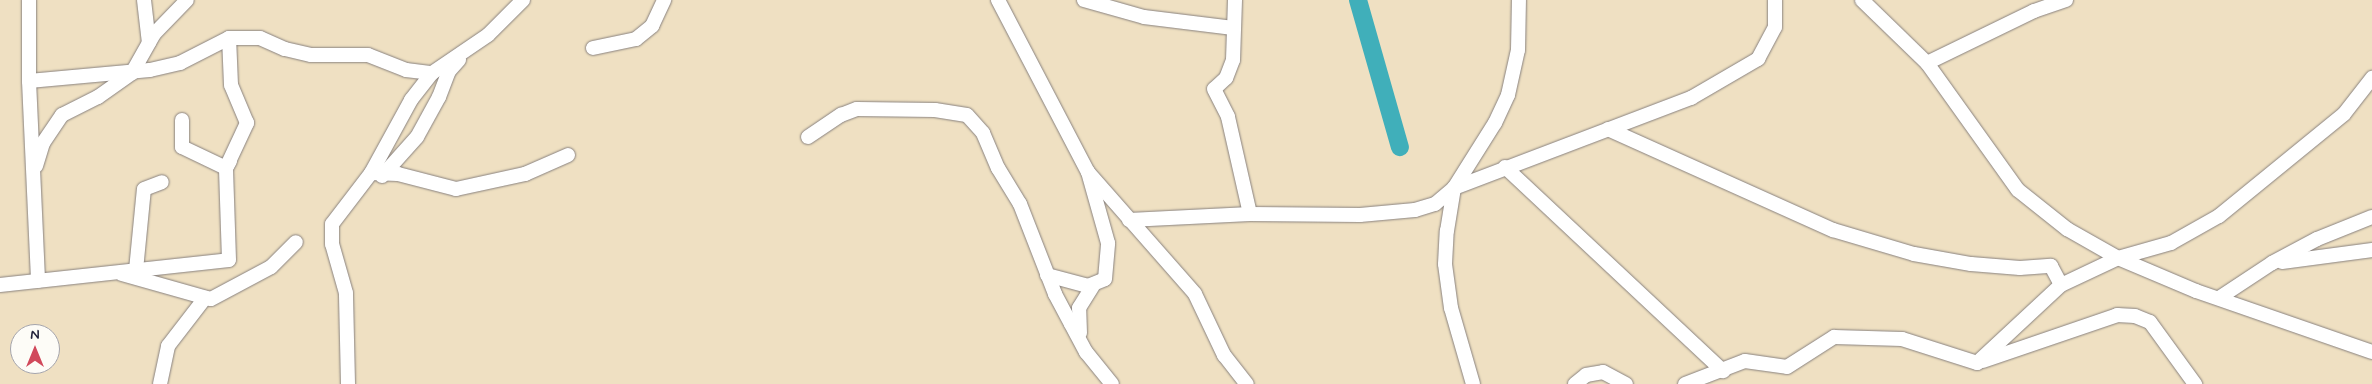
<!DOCTYPE html>
<style>
body{margin:0}
#map{position:relative;width:2372px;height:384px;overflow:hidden;background:#efe0c2;font-family:Mynerve,sans-serif}
div>[style]{position:absolute}
[style*='--x']{left:calc(var(--x)*1px);top:calc(var(--y)*1px);width:calc(var(--w)*1px);rotate:calc(var(--a)*1deg)}
.river>*{height:18px;margin:-9px;padding:0 9px;transform-origin:9px;border-radius:9px;background:#40afba}
.roads{filter:drop-shadow(0 0 1px #88817e) drop-shadow(0 0 1px #88817e)}
.minor>*{height:14px;margin:-7px;padding:0 7px;transform-origin:7px;border-radius:7px;background:#fff}
span{translate:-50% -50%;white-space:nowrap;text-align:center;line-height:1.15;-webkit-text-stroke:5px #fdfcf7;paint-order:stroke}
.north{position:absolute;left:10px;top:324px;width:50px;height:50px;box-sizing:border-box;background:#fdfcf7;border:1px solid #a5a5ac;border-radius:50%;rotate:0deg;font-size:14px;font-weight:700;line-height:20px;text-align:center;color:#22223b}
.north::after{content:'';display:block;margin:auto;width:18px;height:22px;background:#d1495b;clip-path:polygon(50% 0,100% 100%,50% 72%,0 100%)}
</style>
<div id="map">
<div class="river">
<div style="--x:1358;--y:0;--w:153;--a:74.1"></div>
</div>
<div class="roads">
<div class="minor">
<div style="--x:29;--y:0;--w:81;--a:90"></div>
<div style="--x:29;--y:81;--w:200;--a:87.4"></div>
<div style="--x:144;--y:0;--w:43;--a:83.4"></div>
<div style="--x:523;--y:0;--w:49;--a:135"></div>
<div style="--x:488;--y:35;--w:68;--a:145.8"></div>
<div style="--x:432;--y:73;--w:34;--a:128"></div>
<div style="--x:411;--y:100;--w:83;--a:118.7"></div>
<div style="--x:371;--y:173;--w:27;--a:2"></div>
<div style="--x:398;--y:174;--w:60;--a:14.5"></div>
<div style="--x:456;--y:189;--w:71;--a:-12.3"></div>
<div style="--x:525;--y:174;--w:47;--a:-23.8"></div>
<div style="--x:998;--y:0;--w:194;--a:62.4"></div>
<div style="--x:1088;--y:172;--w:162;--a:48.7"></div>
<div style="--x:1195;--y:294;--w:68;--a:64.6"></div>
<div style="--x:1224;--y:355;--w:37;--a:52"></div>
<div style="--x:1084;--y:0;--w:62;--a:15.8"></div>
<div style="--x:1144;--y:17;--w:90;--a:7"></div>
<div style="--x:1235;--y:0;--w:60;--a:91.9"></div>
<div style="--x:1233;--y:60;--w:19;--a:111"></div>
<div style="--x:1226;--y:78;--w:16;--a:137"></div>
<div style="--x:1214;--y:89;--w:31;--a:63"></div>
<div style="--x:1228;--y:117;--w:99;--a:77.2"></div>
<div style="--x:1862;--y:0;--w:91;--a:44.1"></div>
<div style="--x:1927;--y:63;--w:156;--a:54.4"></div>
<div style="--x:2018;--y:190;--w:63;--a:38.5"></div>
<div style="--x:2067;--y:229;--w:59;--a:29.6"></div>
<div style="--x:2118;--y:258;--w:85;--a:22.9"></div>
<div style="--x:2196;--y:291;--w:186;--a:19.1"></div>
<div style="--x:593;--y:48;--w:44;--a:-11.8"></div>
<div style="--x:636;--y:39;--w:21;--a:-39"></div>
<div style="--x:652;--y:26;--w:29;--a:-65"></div>
<div style="--x:1927;--y:63;--w:119;--a:-25.9"></div>
<div style="--x:2034;--y:11;--w:34;--a:-19"></div>
<div style="--x:29;--y:81;--w:121;--a:-5.2"></div>
<div style="--x:150;--y:70;--w:31;--a:-13"></div>
<div style="--x:180;--y:63;--w:55;--a:-27"></div>
<div style="--x:229;--y:38;--w:31;--a:0"></div>
<div style="--x:260;--y:38;--w:27;--a:24"></div>
<div style="--x:285;--y:49;--w:27;--a:13"></div>
<div style="--x:311;--y:55;--w:57;--a:0"></div>
<div style="--x:368;--y:55;--w:41;--a:21.5"></div>
<div style="--x:406;--y:70;--w:26;--a:7"></div>
<div style="--x:182;--y:120;--w:27;--a:90"></div>
<div style="--x:182;--y:147;--w:49;--a:25.5"></div>
<div style="--x:226;--y:168;--w:8;--a:-60"></div>
<div style="--x:1608;--y:129;--w:247;--a:24.2"></div>
<div style="--x:1833;--y:230;--w:84;--a:16.5"></div>
<div style="--x:1914;--y:254;--w:58;--a:10"></div>
<div style="--x:1971;--y:264;--w:49;--a:4.7"></div>
<div style="--x:2020;--y:268;--w:31;--a:-4"></div>
<div style="--x:2051;--y:266;--w:21;--a:62"></div>
<div style="--x:808;--y:137;--w:40;--a:-34"></div>
<div style="--x:841;--y:115;--w:17;--a:-21"></div>
<div style="--x:857;--y:109;--w:78;--a:0.7"></div>
<div style="--x:935;--y:110;--w:32;--a:9"></div>
<div style="--x:967;--y:115;--w:24;--a:48"></div>
<div style="--x:983;--y:133;--w:38;--a:67"></div>
<div style="--x:998;--y:168;--w:42;--a:58.6"></div>
<div style="--x:1020;--y:204;--w:97;--a:68.7"></div>
<div style="--x:1055;--y:294;--w:34;--a:62"></div>
<div style="--x:1071;--y:324;--w:32;--a:62"></div>
<div style="--x:1086;--y:352;--w:41;--a:50.9"></div>
<div style="--x:36;--y:166;--w:24;--a:-73"></div>
<div style="--x:43;--y:143;--w:34;--a:-56"></div>
<div style="--x:62;--y:115;--w:40;--a:-26.6"></div>
<div style="--x:98;--y:97;--w:42;--a:-35.2"></div>
<div style="--x:132;--y:73;--w:45;--a:-60.6"></div>
<div style="--x:154;--y:34;--w:47;--a:-45.9"></div>
<div style="--x:1505;--y:167;--w:299;--a:43.1"></div>
<div style="--x:382;--y:176;--w:52;--a:-48.1"></div>
<div style="--x:417;--y:137;--w:46;--a:-61.2"></div>
<div style="--x:439;--y:97;--w:28;--a:-69"></div>
<div style="--x:449;--y:71;--w:15;--a:-48"></div>
<div style="--x:1129;--y:220;--w:121;--a:-2.8"></div>
<div style="--x:1250;--y:214;--w:110;--a:0.5"></div>
<div style="--x:1360;--y:215;--w:55;--a:-5.2"></div>
<div style="--x:1415;--y:210;--w:21;--a:-17"></div>
<div style="--x:1435;--y:204;--w:25;--a:-40"></div>
<div style="--x:1454;--y:188;--w:254;--a:-20.8"></div>
<div style="--x:1691;--y:98;--w:78;--a:-30.2"></div>
<div style="--x:1758;--y:59;--w:36;--a:-62"></div>
<div style="--x:1775;--y:27;--w:27;--a:-90"></div>
<div style="--x:2282;--y:262;--w:91;--a:-7.6"></div>
<div style="--x:136;--y:270;--w:81;--a:-84.4"></div>
<div style="--x:144;--y:189;--w:19;--a:-21"></div>
<div style="--x:122;--y:274;--w:92;--a:15.7"></div>
<div style="--x:211;--y:299;--w:68;--a:-28.1"></div>
<div style="--x:271;--y:267;--w:35;--a:-45"></div>
<div style="--x:1047;--y:275;--w:42;--a:15"></div>
<div style="--x:1088;--y:286;--w:18;--a:-22"></div>
<div style="--x:1105;--y:279;--w:36;--a:-85"></div>
<div style="--x:1108;--y:243;--w:74;--a:-105.7"></div>
<div style="--x:0;--y:285;--w:230;--a:-6.2"></div>
<div style="--x:229;--y:260;--w:92;--a:-91.9"></div>
<div style="--x:226;--y:168;--w:50;--a:-65"></div>
<div style="--x:247;--y:123;--w:41;--a:-112.8"></div>
<div style="--x:231;--y:85;--w:47;--a:-92.4"></div>
<div style="--x:2219;--y:298;--w:64;--a:-33.4"></div>
<div style="--x:2272;--y:263;--w:51;--a:-28.1"></div>
<div style="--x:2317;--y:239;--w:59;--a:-21.8"></div>
<div style="--x:1080;--y:333;--w:25;--a:-92"></div>
<div style="--x:1079;--y:308;--w:26;--a:-58"></div>
<div style="--x:1983;--y:361;--w:142;--a:-18.9"></div>
<div style="--x:2117;--y:315;--w:18;--a:3"></div>
<div style="--x:2135;--y:316;--w:16;--a:22"></div>
<div style="--x:2150;--y:322;--w:77;--a:54"></div>
<div style="--x:160;--y:384;--w:39;--a:-78"></div>
<div style="--x:168;--y:346;--w:61;--a:-52.4"></div>
<div style="--x:348;--y:384;--w:91;--a:-91.3"></div>
<div style="--x:346;--y:293;--w:51;--a:-105.9"></div>
<div style="--x:332;--y:244;--w:20;--a:-90"></div>
<div style="--x:332;--y:224;--w:64;--a:-52.6"></div>
<div style="--x:1473;--y:384;--w:79;--a:-106.1"></div>
<div style="--x:1451;--y:308;--w:44;--a:-97.8"></div>
<div style="--x:1445;--y:264;--w:33;--a:-87"></div>
<div style="--x:1447;--y:231;--w:44;--a:-80.8"></div>
<div style="--x:1454;--y:188;--w:77;--a:-57.8"></div>
<div style="--x:1495;--y:123;--w:31;--a:-65"></div>
<div style="--x:1508;--y:95;--w:46;--a:-77.5"></div>
<div style="--x:1518;--y:50;--w:50;--a:-88.9"></div>
<div style="--x:1575;--y:384;--w:14;--a:-39"></div>
<div style="--x:1586;--y:375;--w:17;--a:-10"></div>
<div style="--x:1603;--y:372;--w:26;--a:28"></div>
<div style="--x:1685;--y:384;--w:64;--a:-21"></div>
<div style="--x:1745;--y:361;--w:42;--a:8.1"></div>
<div style="--x:1787;--y:367;--w:56;--a:-32.6"></div>
<div style="--x:1834;--y:337;--w:68;--a:1.7"></div>
<div style="--x:1902;--y:339;--w:79;--a:17.7"></div>
<div style="--x:1977;--y:363;--w:115;--a:-42.9"></div>
<div style="--x:2061;--y:285;--w:63;--a:-25.3"></div>
<div style="--x:2118;--y:258;--w:55;--a:-15.8"></div>
<div style="--x:2171;--y:243;--w:55;--a:-29.4"></div>
<div style="--x:2219;--y:216;--w:161;--a:-39.2"></div>
<div style="--x:2344;--y:114;--w:46;--a:-52.1"></div>
</div>
</div>
<div class="north">N</div>
</div>
